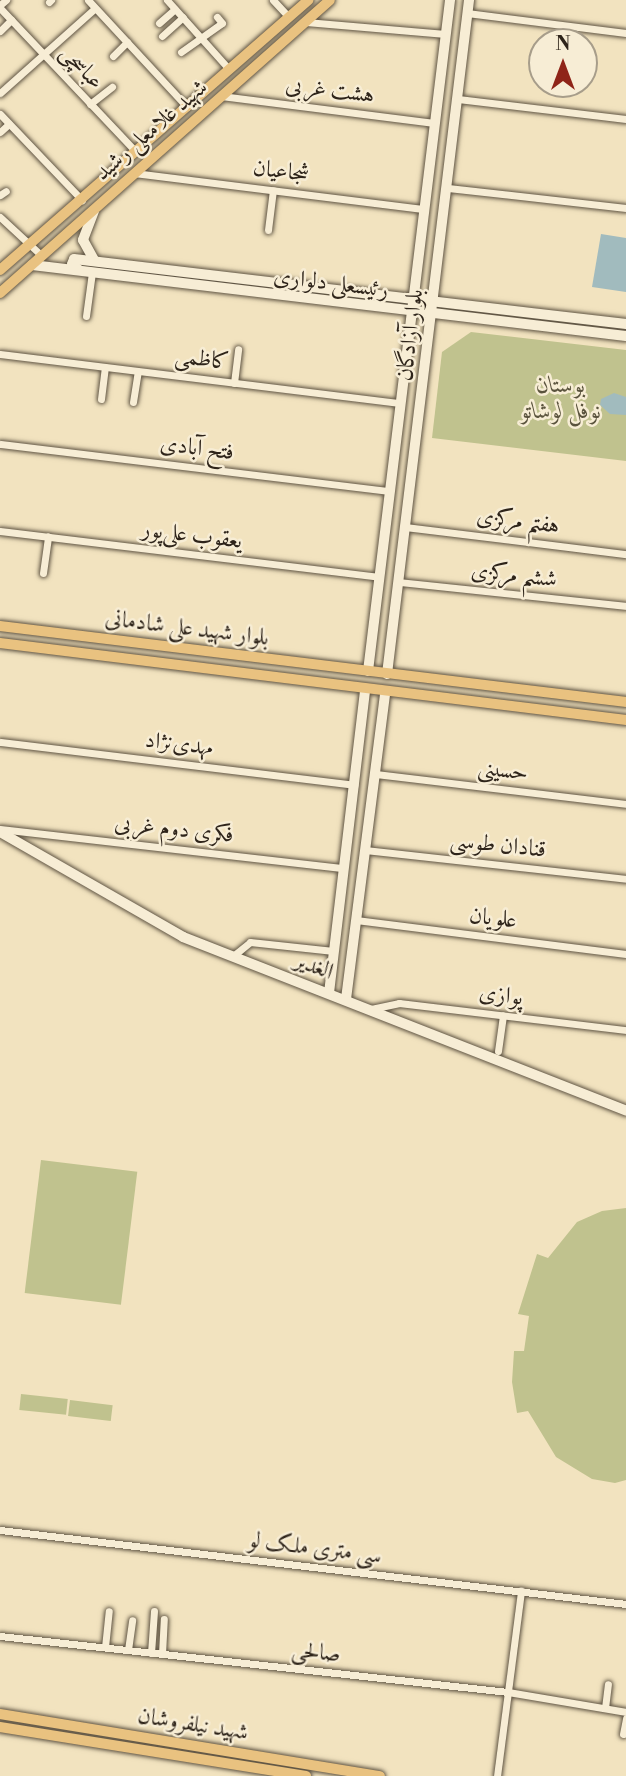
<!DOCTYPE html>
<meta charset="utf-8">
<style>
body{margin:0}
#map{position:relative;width:626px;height:1776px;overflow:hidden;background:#f2e3bf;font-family:"Libre Bodoni",Amiri,serif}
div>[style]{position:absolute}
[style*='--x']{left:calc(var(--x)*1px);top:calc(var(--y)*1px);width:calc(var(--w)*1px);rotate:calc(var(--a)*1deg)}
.green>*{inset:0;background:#c0c28e;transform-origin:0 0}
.water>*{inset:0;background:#a1bbbe}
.roads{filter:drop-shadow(0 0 2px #5f5443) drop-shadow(0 0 2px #5f5443)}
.minor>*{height:7px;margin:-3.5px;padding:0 3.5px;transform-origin:3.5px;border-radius:3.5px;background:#f7edd5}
.secondary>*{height:10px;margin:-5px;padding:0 5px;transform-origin:5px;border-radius:5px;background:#f7edd5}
.primary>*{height:10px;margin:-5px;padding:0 5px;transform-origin:5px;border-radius:5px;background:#e9c280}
span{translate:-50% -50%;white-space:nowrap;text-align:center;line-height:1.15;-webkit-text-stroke:5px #f7edd5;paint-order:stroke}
.street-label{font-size:23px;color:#2e241a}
.park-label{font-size:23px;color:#5a533d;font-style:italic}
.north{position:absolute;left:528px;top:28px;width:70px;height:70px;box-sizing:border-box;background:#f7edd5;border:2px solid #a79d8a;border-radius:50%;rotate:0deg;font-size:19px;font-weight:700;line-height:28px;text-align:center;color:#2e241a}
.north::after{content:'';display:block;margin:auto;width:24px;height:32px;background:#8f2418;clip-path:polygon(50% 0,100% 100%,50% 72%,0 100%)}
</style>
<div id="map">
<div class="green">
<div style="clip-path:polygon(471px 332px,626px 350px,626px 461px,432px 438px,442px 352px)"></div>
<div style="left:41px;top:1160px;width:97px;height:134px;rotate:7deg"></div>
<div style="clip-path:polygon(626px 1208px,626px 1480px,615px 1483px,592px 1479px,556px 1457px,528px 1411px,517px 1413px,512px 1382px,514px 1351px,524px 1351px,529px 1316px,518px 1314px,537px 1254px,548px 1258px,577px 1222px,602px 1211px)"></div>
<div style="left:21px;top:1394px;width:47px;height:16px;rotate:6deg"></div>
<div style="left:70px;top:1400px;width:43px;height:16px;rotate:7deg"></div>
</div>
<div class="water">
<div style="clip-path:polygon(601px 234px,626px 238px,626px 292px,592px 287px)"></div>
<div style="clip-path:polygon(614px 393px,626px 397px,626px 415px,610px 414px,600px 405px,601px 399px)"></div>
</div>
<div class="roads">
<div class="minor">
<div style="--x:88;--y:0;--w:146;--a:47.2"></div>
<div style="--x:167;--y:0;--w:93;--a:48.1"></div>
<div style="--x:273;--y:0;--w:23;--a:47"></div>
<div style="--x:49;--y:2;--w:3;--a:-45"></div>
<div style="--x:0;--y:5;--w:8;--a:-40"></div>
<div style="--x:0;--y:8;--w:198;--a:46.6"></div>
<div style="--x:467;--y:13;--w:160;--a:7.2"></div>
<div style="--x:306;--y:22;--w:140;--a:4.9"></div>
<div style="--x:159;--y:23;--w:21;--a:-41"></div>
<div style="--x:0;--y:31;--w:16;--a:-45"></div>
<div style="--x:162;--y:36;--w:28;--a:-42"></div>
<div style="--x:181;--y:52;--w:50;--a:-35.3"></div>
<div style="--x:222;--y:23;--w:8;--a:-130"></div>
<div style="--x:113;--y:56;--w:20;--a:-45"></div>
<div style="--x:0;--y:93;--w:127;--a:-41.8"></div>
<div style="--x:221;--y:96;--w:215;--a:7.2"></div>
<div style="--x:458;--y:99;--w:169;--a:6.8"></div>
<div style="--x:90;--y:104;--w:28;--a:-38"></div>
<div style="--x:0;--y:114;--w:119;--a:46.4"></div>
<div style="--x:0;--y:132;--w:12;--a:-42"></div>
<div style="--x:134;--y:173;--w:291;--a:7.1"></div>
<div style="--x:448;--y:188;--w:179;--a:6.4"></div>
<div style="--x:0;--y:195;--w:7;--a:-34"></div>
<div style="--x:0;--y:217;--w:57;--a:42.9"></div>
<div style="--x:268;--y:230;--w:40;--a:-82.9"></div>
<div style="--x:86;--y:316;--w:44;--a:-82.2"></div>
<div style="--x:0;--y:354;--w:403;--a:7"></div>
<div style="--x:234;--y:383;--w:34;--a:-83"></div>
<div style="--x:101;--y:399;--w:32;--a:-83"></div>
<div style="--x:133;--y:402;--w:31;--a:-81"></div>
<div style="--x:0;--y:444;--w:393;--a:6.9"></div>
<div style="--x:405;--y:527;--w:223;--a:7"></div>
<div style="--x:0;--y:531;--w:382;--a:6.9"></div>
<div style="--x:43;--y:573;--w:37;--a:-82"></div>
<div style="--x:399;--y:582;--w:228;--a:6"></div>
<div style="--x:0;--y:742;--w:357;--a:6.9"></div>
<div style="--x:375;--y:774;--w:253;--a:6.8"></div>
<div style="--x:0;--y:829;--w:346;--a:6.5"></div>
<div style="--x:365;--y:850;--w:263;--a:6.3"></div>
<div style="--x:356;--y:920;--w:272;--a:7.2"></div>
<div style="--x:233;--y:956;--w:22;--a:-39"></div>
<div style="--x:250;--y:942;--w:84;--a:6.1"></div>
<div style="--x:371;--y:1009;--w:29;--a:-12"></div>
<div style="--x:399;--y:1003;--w:229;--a:6.8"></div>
<div style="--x:498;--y:1051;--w:36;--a:-82"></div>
<div style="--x:0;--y:1530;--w:630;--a:6.74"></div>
<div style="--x:0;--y:1636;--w:511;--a:6.29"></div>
<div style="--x:508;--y:1692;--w:120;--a:9.6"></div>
<div style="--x:105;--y:1647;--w:36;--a:-84"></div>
<div style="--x:128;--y:1650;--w:30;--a:-82"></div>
<div style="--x:151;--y:1653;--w:42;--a:-85.9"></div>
<div style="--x:162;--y:1654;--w:35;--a:-87"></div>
<div style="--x:605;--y:1708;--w:24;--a:-83"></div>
<div style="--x:623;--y:1734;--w:16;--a:-79"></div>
<div style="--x:497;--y:1776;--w:187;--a:-82.6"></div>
</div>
<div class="secondary">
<div style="--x:94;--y:211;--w:31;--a:111"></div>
<div style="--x:83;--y:240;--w:23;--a:61"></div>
<div style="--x:32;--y:265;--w:598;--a:6.82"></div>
<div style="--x:79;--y:270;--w:9;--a:-139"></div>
<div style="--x:72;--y:264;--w:5;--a:-68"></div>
<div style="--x:74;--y:259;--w:556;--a:6.72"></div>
<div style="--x:368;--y:671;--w:676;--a:-83.03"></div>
<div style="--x:387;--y:674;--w:679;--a:-83.06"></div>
<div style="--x:0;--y:832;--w:211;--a:29.8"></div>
<div style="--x:183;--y:937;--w:476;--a:21.4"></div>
<div style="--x:329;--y:993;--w:305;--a:-83.2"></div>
<div style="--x:346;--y:999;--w:308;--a:-82.7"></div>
</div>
<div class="primary">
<div style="--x:0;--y:270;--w:410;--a:-41.2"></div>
<div style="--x:0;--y:293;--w:441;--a:-41.6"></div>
<div style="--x:0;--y:626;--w:631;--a:6.92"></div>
<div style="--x:0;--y:643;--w:631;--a:7.01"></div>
<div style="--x:0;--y:1714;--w:385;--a:9.3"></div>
<div style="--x:0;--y:1727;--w:310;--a:9.1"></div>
</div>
</div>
<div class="street-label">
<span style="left:82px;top:67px;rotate:47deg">عباسچی</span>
<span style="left:330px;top:90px;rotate:7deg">هشت غربی</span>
<span style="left:151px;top:130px;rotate:-41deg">شهید غلامعلی رشید</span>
<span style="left:281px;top:171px;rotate:7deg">شجاعیان</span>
<span style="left:331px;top:283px;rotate:7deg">رئیسعلی دلواری</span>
<span style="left:410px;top:335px;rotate:-83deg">بلوار آزادگان</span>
<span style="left:202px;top:359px;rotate:7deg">کاظمی</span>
<span style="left:197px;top:448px;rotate:7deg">فتح آبادی</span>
<span style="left:518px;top:521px;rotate:7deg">هفتم مرکزی</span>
<span style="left:192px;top:535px;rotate:7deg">یعقوب علی‌پور</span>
<span style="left:514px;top:575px;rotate:6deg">ششم مرکزی</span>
<span style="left:187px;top:628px;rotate:7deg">بلوار شهید علی شادمانی</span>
<span style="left:179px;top:744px;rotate:7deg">مهدی‌نژاد</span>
<span style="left:503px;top:770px;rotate:7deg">حسینی</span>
<span style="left:174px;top:829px;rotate:6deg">فکری دوم غربی</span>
<span style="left:498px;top:845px;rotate:6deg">قنادان طوسی</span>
<span style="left:493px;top:918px;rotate:7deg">علویان</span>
<span style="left:314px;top:966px;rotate:21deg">الغدیر</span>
<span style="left:501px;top:995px;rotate:7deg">پوازی</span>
<span style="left:315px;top:1548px;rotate:7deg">سی متری ملک لو</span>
<span style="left:316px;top:1652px;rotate:6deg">صالحی</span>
<span style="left:193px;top:1724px;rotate:9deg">شهید نیلفروشان</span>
</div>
<div class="park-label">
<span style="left:561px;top:398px">بوستان<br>نوفل لوشاتو</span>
</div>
<div class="north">N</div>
</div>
